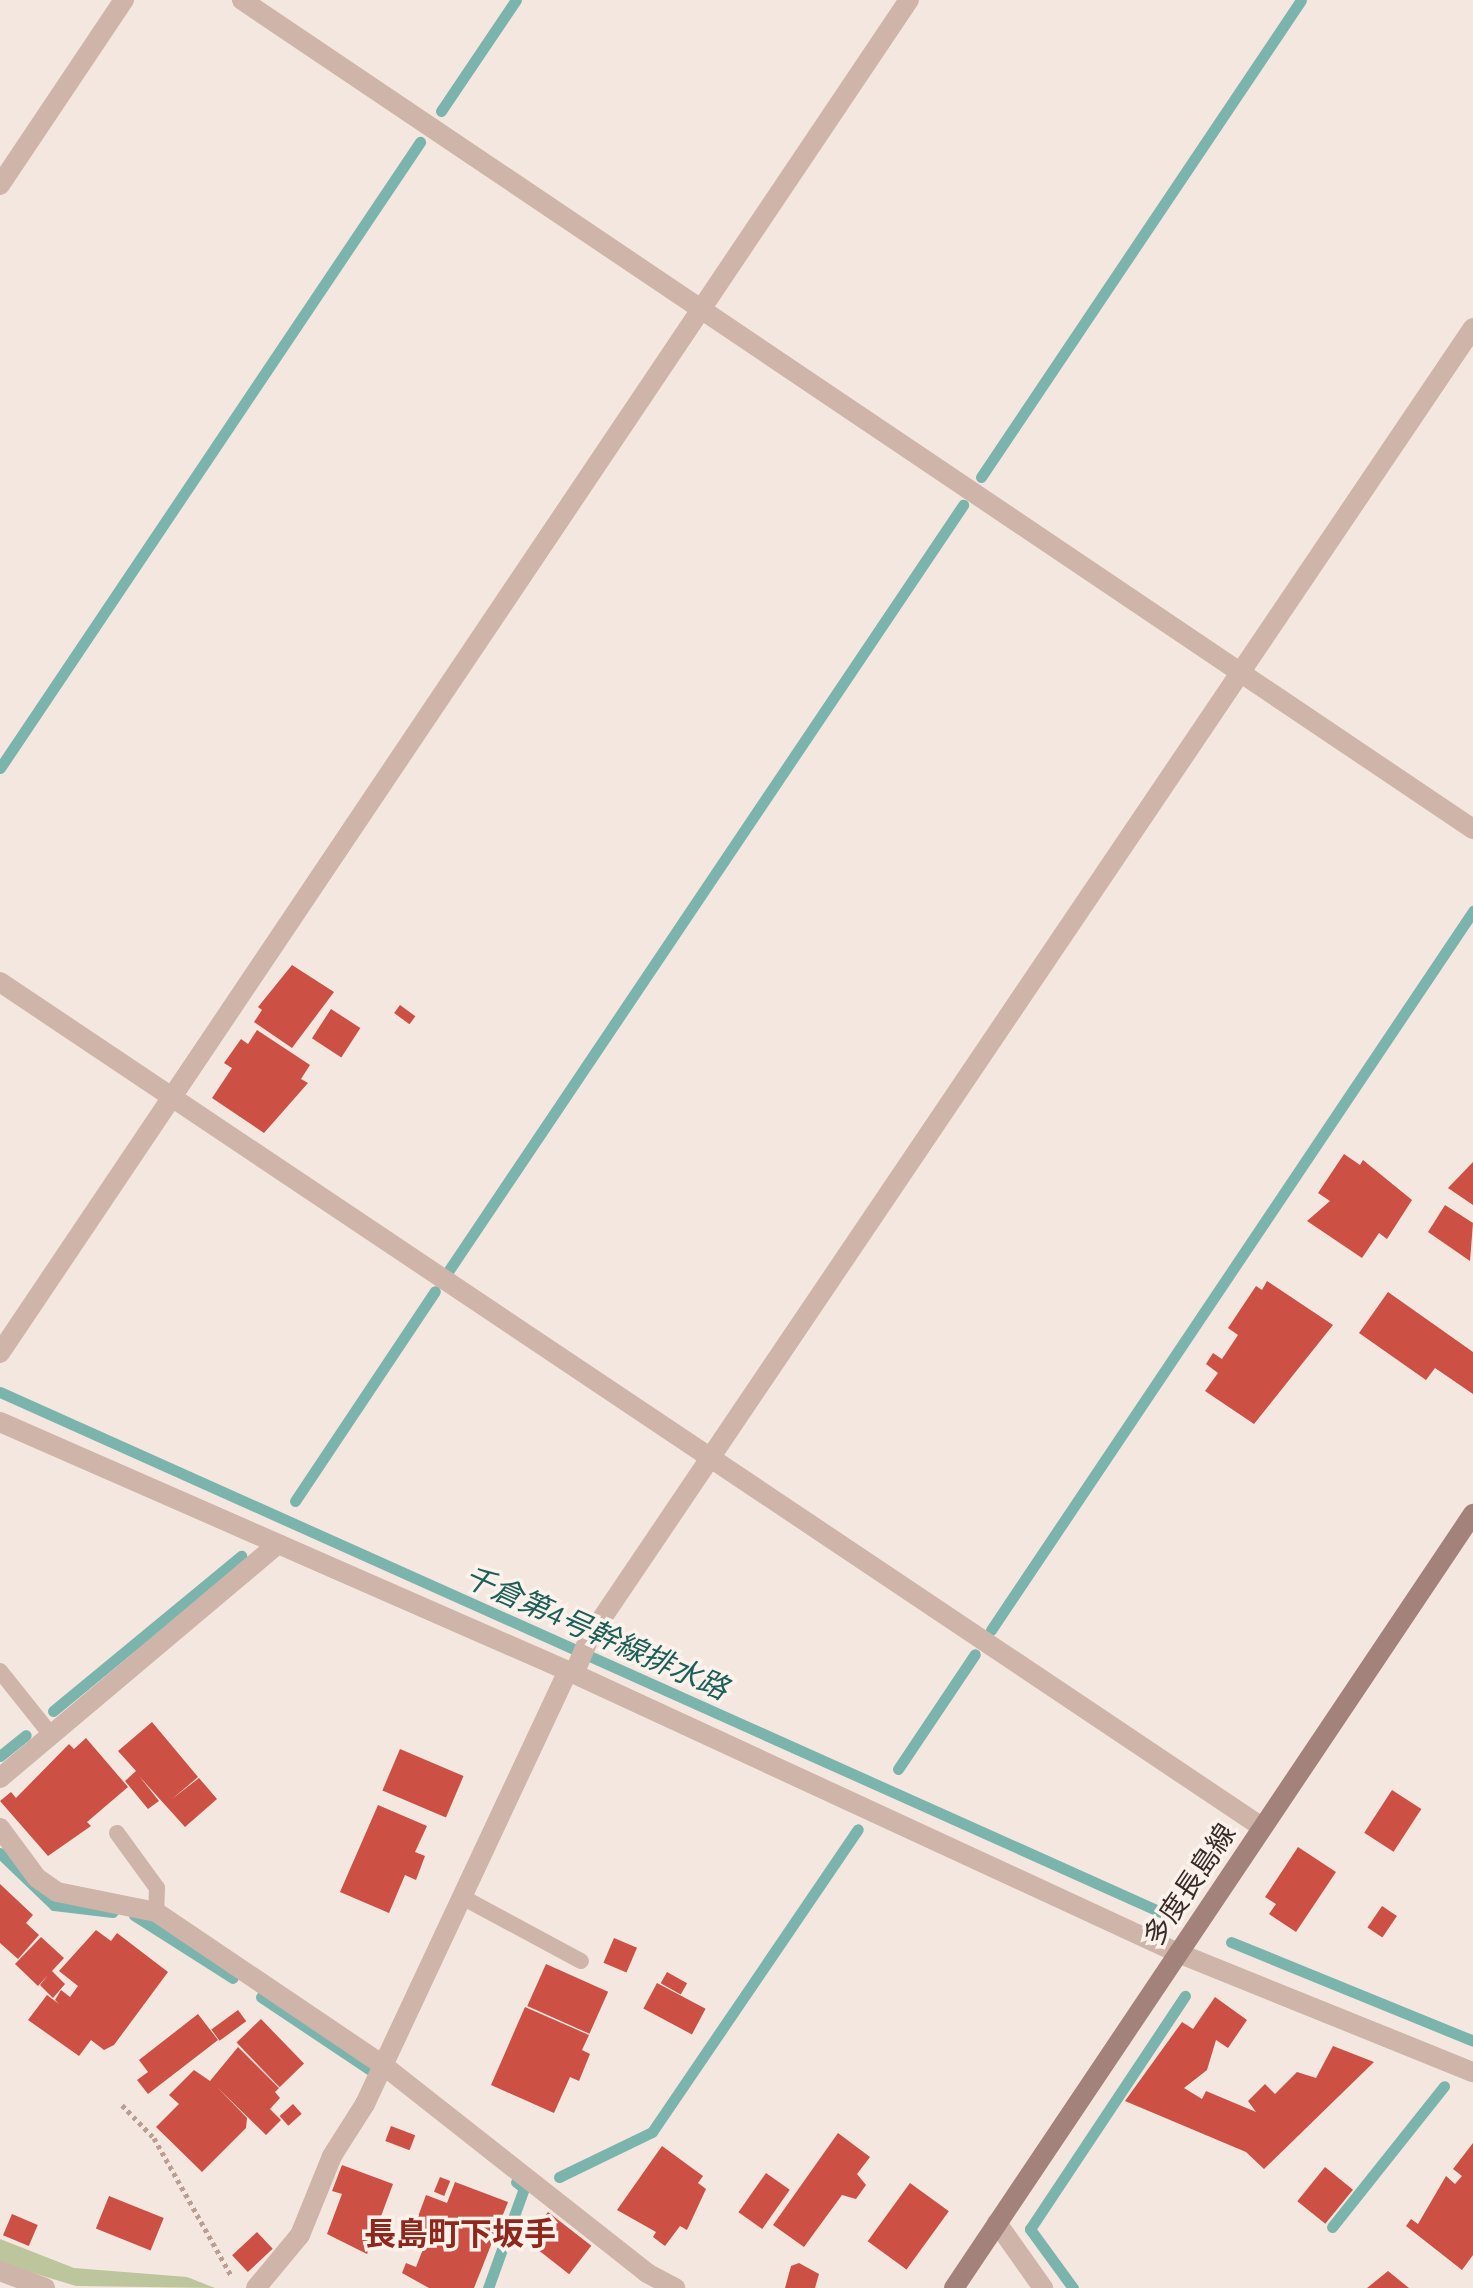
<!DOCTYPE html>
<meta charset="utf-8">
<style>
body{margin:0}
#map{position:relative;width:1473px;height:2288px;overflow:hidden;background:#f4e7df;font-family:Karla,"Noto Sans JP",sans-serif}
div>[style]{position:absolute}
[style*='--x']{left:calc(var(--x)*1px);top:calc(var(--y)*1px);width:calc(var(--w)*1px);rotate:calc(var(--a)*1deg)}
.green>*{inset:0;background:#bdc59d}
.stream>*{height:11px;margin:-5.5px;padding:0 5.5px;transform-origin:5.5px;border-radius:5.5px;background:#7bb3ad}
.building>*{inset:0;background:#cd5044;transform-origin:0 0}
.path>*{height:5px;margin-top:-2.5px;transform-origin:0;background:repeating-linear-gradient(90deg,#ba9e93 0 4px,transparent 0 8px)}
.lane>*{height:16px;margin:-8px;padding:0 8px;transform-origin:8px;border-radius:8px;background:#ceb4a9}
.street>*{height:20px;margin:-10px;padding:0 10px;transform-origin:10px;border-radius:10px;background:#ceb4a9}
.secondary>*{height:20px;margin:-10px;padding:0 10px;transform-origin:10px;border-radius:10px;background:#a2827a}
span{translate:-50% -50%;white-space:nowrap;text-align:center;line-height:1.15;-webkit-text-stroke:7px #fbf2ec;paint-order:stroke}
.street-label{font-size:28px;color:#3a2c29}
.water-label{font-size:30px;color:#1c5f59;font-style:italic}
.quarter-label{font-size:32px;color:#8f271d;font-weight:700}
</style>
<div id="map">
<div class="green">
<div style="clip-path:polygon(0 2239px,74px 2268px,187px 2277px,215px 2288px,76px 2286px,0 2263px)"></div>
</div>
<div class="stream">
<div style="--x:441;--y:111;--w:134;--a:-56"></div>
<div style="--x:981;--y:477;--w:574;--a:-56.14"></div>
<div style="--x:0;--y:768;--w:754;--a:-56.14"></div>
<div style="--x:449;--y:1270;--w:922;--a:-56.1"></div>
<div style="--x:0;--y:1392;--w:1284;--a:24.13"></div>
<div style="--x:295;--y:1501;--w:252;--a:-56.3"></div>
<div style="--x:991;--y:1630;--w:866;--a:-56.16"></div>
<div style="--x:53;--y:1711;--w:244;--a:-39.5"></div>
<div style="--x:0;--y:1756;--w:33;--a:-39"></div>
<div style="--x:898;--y:1769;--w:138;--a:-56.2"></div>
<div style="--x:0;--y:1853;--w:75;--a:43.9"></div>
<div style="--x:54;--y:1905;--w:59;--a:6.8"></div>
<div style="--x:134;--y:1915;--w:117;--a:32.5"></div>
<div style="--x:1231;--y:1942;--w:261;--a:22.2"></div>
<div style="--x:261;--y:1997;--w:130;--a:33.7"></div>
<div style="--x:559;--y:2177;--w:103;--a:-25.8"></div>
<div style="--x:652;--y:2132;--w:366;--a:-55.8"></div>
<div style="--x:1332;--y:2227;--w:180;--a:-51.5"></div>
<div style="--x:488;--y:2288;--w:106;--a:-70.2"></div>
<div style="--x:524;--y:2188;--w:10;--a:-143"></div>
<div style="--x:1073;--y:2288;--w:73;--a:-126.1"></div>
<div style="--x:1030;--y:2229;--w:280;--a:-56.4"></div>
</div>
<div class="building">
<div style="clip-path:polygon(292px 965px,334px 992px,292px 1048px,254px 1022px,262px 1010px,258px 1007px)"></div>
<div style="left:400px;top:1005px;width:19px;height:10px;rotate:36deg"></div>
<div style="left:331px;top:1009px;width:35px;height:35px;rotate:33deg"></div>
<div style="clip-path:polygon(257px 1030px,310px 1065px,301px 1079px,308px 1083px,264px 1133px,212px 1098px,232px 1068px,224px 1063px,241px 1039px,248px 1044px)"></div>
<div style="clip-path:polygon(1344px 1154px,1360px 1165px,1363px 1160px,1412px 1200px,1387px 1239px,1379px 1233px,1362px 1258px,1307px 1221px,1330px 1201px,1318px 1193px)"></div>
<div style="clip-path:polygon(1473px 1162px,1473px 1205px,1448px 1188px)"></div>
<div style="clip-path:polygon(1445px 1205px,1473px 1223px,1470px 1261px,1428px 1232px)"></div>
<div style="clip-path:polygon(1267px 1281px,1333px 1325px,1254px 1424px,1205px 1391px,1218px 1373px,1206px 1364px,1213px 1353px,1222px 1359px,1238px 1335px,1228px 1328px,1256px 1286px,1262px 1290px)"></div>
<div style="clip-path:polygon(1388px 1292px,1473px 1352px,1473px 1394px,1435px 1368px,1426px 1380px,1359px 1333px)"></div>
<div style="clip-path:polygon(152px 1722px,198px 1777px,172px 1799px,199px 1778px,217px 1799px,185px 1827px,139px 1776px,159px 1801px,148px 1809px,125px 1781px,136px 1771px,118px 1751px)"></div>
<div style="clip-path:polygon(86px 1738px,128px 1787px,87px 1822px,91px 1826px,48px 1856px,0 1801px,11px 1792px,16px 1798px,69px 1744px,74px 1749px)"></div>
<div style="left:400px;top:1749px;width:69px;height:45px;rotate:23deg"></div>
<div style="left:1392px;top:1790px;width:35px;height:51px;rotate:33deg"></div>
<div style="clip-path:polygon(378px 1805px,427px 1826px,415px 1852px,425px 1856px,416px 1880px,405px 1875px,389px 1913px,340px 1892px)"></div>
<div style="clip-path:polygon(1298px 1847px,1336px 1872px,1296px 1932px,1269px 1914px,1276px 1904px,1265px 1897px)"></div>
<div style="clip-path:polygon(0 1884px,33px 1915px,26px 1923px,39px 1935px,18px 1959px,0 1943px)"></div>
<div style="left:1382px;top:1906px;width:18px;height:26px;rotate:34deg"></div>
<div style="clip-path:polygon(96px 1930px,111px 1941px,117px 1933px,168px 1972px,114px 2045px,104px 2050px,91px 2040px,79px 2056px,28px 2020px,47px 1995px,59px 2004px,55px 2000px,61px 1990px,70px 1997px,78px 1986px,59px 1971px)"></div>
<div style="clip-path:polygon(41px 1937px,64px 1958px,52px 1971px,65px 1984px,53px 1998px,40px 1985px,48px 1975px,38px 1986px,15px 1964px)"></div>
<div style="left:614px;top:1938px;width:25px;height:27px;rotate:23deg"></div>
<div style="left:546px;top:1964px;width:68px;height:46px;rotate:24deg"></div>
<div style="left:667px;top:1972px;width:23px;height:13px;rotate:29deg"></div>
<div style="left:657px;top:1983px;width:55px;height:29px;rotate:28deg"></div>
<div style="clip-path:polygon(1215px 1997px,1247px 2020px,1228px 2048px,1216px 2040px,1207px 2070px,1184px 2088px,1202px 2099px,1206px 2091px,1256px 2112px,1248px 2101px,1265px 2084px,1275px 2094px,1297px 2072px,1316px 2078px,1333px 2046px,1374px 2062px,1264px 2169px,1246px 2152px,1125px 2101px,1182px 2022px,1193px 2029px)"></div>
<div style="clip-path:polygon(525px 2007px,589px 2035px,582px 2050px,590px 2054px,579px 2081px,570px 2077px,554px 2113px,491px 2085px)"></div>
<div style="left:238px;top:2010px;width:14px;height:33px;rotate:54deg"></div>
<div style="clip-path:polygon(198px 2014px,218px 2040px,148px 2094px,137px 2080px,148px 2072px,139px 2060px)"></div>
<div style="left:261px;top:2019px;width:62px;height:34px;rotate:46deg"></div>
<div style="clip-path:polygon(238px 2047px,279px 2088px,275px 2092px,280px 2098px,270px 2109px,281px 2120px,266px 2135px,217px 2087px,247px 2118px,246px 2128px,202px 2172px,156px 2127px,179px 2104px,169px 2095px,194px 2070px,210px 2081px)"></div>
<div style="left:293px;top:2104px;width:13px;height:18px;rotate:48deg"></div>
<div style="left:391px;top:2126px;width:26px;height:16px;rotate:21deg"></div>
<div style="clip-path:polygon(838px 2133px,870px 2157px,857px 2174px,866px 2185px,856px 2199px,842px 2195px,804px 2247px,773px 2225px)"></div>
<div style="clip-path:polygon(1473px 2143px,1473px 2255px,1462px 2270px,1406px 2226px,1411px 2219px,1418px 2224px,1446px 2176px,1455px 2184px,1462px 2176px,1453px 2169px)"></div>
<div style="clip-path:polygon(662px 2146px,703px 2176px,698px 2183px,706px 2189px,687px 2230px,680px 2226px,665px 2246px,653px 2237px,656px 2232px,617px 2210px)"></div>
<div style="clip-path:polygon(342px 2165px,393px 2184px,367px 2254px,327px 2234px,342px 2194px,332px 2191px)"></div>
<div style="left:1325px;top:2167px;width:36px;height:44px;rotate:39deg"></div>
<div style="left:766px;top:2173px;width:29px;height:48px;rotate:35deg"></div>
<div style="left:440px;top:2177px;width:11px;height:16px;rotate:22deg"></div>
<div style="clip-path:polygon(455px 2182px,508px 2202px,474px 2288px,429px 2288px,402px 2273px,406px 2263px,416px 2267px,427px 2239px,412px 2233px,426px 2195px,447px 2203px)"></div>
<div style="left:910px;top:2183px;width:48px;height:72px;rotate:36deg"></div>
<div style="left:109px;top:2196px;width:59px;height:35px;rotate:22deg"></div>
<div style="left:548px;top:2212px;width:55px;height:36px;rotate:38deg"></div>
<div style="left:12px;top:2214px;width:28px;height:23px;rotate:23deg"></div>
<div style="left:257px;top:2232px;width:23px;height:34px;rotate:47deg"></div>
<div style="clip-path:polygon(799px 2263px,819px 2274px,815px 2288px,785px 2288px,791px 2266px)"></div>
<div style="clip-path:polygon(1388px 2271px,1409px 2288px,1367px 2288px)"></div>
</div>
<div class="path">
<div style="--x:122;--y:2105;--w:46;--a:45.9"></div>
<div style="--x:154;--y:2138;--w:157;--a:60.7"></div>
</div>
<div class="lane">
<div style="--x:0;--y:1671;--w:82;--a:51.4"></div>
<div style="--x:117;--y:1833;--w:68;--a:54"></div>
<div style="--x:157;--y:1888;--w:24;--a:92"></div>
<div style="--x:462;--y:1897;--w:135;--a:28.3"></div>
</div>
<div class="street">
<div style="--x:242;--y:0;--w:1484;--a:33.96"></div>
<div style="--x:0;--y:185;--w:223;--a:-56.2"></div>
<div style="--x:0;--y:982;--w:1519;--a:33.81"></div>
<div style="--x:0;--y:1353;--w:1630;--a:-56.11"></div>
<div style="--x:0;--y:1422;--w:620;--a:23.67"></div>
<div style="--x:568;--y:1671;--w:672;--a:24.81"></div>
<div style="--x:1178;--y:1953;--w:318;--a:22"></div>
<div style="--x:574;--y:1674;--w:41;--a:-67.2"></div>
<div style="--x:590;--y:1636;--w:1578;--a:-55.98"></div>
<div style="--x:0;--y:1778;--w:363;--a:-40.1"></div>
<div style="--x:0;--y:1828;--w:62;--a:53.5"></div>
<div style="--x:37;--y:1878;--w:24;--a:35"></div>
<div style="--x:57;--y:1892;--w:101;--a:11.4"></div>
<div style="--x:156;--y:1912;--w:274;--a:34"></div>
<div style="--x:383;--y:2065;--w:336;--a:38.2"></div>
<div style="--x:647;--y:2273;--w:32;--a:28"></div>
<div style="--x:997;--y:2223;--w:80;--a:54.7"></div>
<div style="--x:0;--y:2271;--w:48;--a:20.7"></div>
<div style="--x:256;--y:2288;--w:69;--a:-50.3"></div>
<div style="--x:300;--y:2235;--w:85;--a:-67.9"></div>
<div style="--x:332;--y:2156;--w:62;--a:-57.6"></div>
<div style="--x:365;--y:2104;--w:478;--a:-64.9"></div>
</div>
<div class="secondary">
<div style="--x:954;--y:2288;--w:932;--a:-56.16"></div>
</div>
<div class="street-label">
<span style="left:1190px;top:1885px;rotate:-56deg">多度長島線</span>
</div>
<div class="water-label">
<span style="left:596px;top:1633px;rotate:24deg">千倉第4号幹線排水路</span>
</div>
<div class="quarter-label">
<span style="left:460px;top:2235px">長島町下坂手</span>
</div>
</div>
